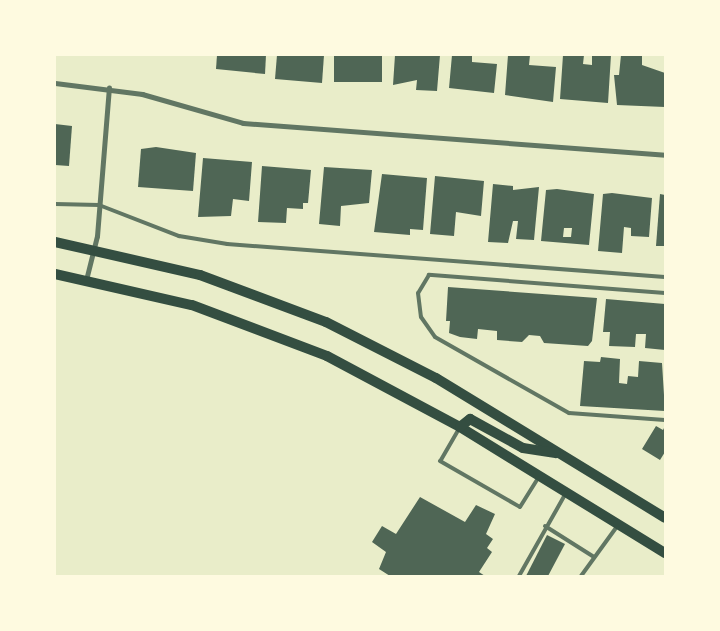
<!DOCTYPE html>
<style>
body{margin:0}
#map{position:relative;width:720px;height:631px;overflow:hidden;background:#e9edc9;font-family:Roboto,sans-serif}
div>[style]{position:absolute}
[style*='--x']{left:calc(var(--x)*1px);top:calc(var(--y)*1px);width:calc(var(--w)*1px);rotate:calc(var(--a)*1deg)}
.building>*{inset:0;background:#4f6655;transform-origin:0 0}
.service>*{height:4px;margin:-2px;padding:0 2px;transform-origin:2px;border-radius:2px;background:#617663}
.minor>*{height:5px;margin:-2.5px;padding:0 2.5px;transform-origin:2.5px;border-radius:2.5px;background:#617663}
.secondary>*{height:10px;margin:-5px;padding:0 5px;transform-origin:5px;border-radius:5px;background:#344e41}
span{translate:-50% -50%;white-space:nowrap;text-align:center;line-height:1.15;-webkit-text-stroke:5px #fefae0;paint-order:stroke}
.frame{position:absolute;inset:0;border:56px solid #fefae0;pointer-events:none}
</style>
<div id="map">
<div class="building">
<div style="clip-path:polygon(217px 55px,266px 55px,265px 74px,216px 69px)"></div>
<div style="clip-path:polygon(277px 55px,324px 55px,322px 83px,275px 79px)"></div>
<div style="left:334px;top:55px;width:48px;height:27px"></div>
<div style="clip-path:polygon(395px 55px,440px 55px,437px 91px,416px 90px,417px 80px,393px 85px)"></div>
<div style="clip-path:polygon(452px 55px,472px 55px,472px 62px,497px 64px,494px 93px,449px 88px)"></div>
<div style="clip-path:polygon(508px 55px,530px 55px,529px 65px,556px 67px,553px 102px,505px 95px)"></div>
<div style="clip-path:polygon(563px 55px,584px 55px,583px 64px,592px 65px,592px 55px,611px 55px,608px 103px,560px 99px)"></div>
<div style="clip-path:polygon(621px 55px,642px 55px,642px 65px,665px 73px,665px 107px,617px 105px,614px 75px,619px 75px)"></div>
<div style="clip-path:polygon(55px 124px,72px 126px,69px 166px,55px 165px)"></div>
<div style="clip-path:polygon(156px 147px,196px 153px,193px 191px,138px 187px,141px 149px)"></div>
<div style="clip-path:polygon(203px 158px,252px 162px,249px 201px,233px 199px,231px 216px,198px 217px)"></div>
<div style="clip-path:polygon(262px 166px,311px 170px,308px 203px,303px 203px,303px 209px,287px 208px,286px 223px,258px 222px)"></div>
<div style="clip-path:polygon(324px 167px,372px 170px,369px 203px,341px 206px,340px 226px,319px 224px)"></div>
<div style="clip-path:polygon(382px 174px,427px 178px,423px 230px,410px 229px,410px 235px,374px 232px)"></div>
<div style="clip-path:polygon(435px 176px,484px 181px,481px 216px,456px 212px,454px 236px,430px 234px)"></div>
<div style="clip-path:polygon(493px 184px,513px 186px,513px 190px,539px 187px,534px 240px,516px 239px,518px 221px,513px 221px,508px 243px,488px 242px)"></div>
<div style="clip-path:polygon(evenodd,557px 189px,594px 194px,589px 245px,541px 241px,546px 190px,557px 189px,564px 228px,572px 228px,571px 237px,563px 237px,564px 228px)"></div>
<div style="clip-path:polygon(612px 193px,652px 198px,649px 237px,631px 236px,631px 228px,624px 227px,622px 253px,598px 251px,603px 194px)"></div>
<div style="clip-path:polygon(660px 194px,665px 195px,665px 246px,656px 246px)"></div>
<div style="clip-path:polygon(448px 287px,597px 298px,592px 341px,588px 346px,544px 343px,540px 336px,529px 335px,522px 342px,497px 340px,497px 331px,478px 329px,477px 339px,460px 337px,449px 333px,450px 321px,446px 321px)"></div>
<div style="clip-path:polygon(606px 299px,665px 304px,665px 350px,645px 348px,646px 334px,636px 334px,635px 347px,609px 346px,610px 332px,603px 332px)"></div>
<div style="clip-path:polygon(601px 357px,620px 359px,619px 383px,627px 384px,628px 376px,638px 377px,639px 361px,662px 363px,665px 411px,580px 406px,584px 361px,600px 362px)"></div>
<div style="clip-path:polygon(656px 426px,663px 430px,665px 426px,665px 452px,660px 460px,642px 449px)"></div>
<div style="clip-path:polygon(420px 497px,465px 522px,476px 505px,495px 514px,486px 534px,493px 539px,487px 548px,492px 552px,479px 572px,485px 576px,390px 576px,379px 569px,386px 552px,372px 542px,382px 526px,396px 534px)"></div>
<div style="clip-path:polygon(547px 535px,565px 544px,548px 576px,526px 576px)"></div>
</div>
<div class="service">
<div style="--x:55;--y:204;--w:44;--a:1.3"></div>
<div style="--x:99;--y:205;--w:86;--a:21.2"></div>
<div style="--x:179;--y:236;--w:49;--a:9.5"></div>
<div style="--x:227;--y:244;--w:439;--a:4.3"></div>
<div style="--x:665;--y:293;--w:237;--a:-175.6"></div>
<div style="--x:429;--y:275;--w:21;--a:121"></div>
<div style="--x:418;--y:293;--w:24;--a:83"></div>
<div style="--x:421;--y:317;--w:24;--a:55"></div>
<div style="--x:435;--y:337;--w:154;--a:29.6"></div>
<div style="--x:569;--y:413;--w:96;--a:4.2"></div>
<div style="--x:460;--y:427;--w:39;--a:120"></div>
<div style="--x:440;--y:461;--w:92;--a:29.9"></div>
<div style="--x:520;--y:507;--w:36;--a:-58"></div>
<div style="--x:545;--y:526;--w:58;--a:32.3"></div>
<div style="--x:519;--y:576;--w:95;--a:-60.5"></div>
<div style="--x:581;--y:576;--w:63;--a:-54"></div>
</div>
<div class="minor">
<div style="--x:55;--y:83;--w:88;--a:7.2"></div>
<div style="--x:142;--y:94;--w:105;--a:16"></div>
<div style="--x:243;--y:123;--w:423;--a:4.3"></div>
<div style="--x:86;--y:280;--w:45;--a:-76"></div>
<div style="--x:97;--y:236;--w:149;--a:-85.4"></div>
</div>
<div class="secondary">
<div style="--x:55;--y:242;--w:149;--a:12.8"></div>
<div style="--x:200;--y:275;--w:134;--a:20.5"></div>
<div style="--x:326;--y:322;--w:123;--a:27"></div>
<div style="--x:436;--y:378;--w:268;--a:31.4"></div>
<div style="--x:55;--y:274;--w:140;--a:12.8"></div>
<div style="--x:192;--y:305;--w:144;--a:20.7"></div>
<div style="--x:327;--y:356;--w:151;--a:28.1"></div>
<div style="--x:460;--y:427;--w:241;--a:31.6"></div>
<div style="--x:460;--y:427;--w:13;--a:-39"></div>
<div style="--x:470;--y:419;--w:60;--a:28.7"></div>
<div style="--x:523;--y:448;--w:33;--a:9"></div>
</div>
<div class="frame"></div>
</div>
